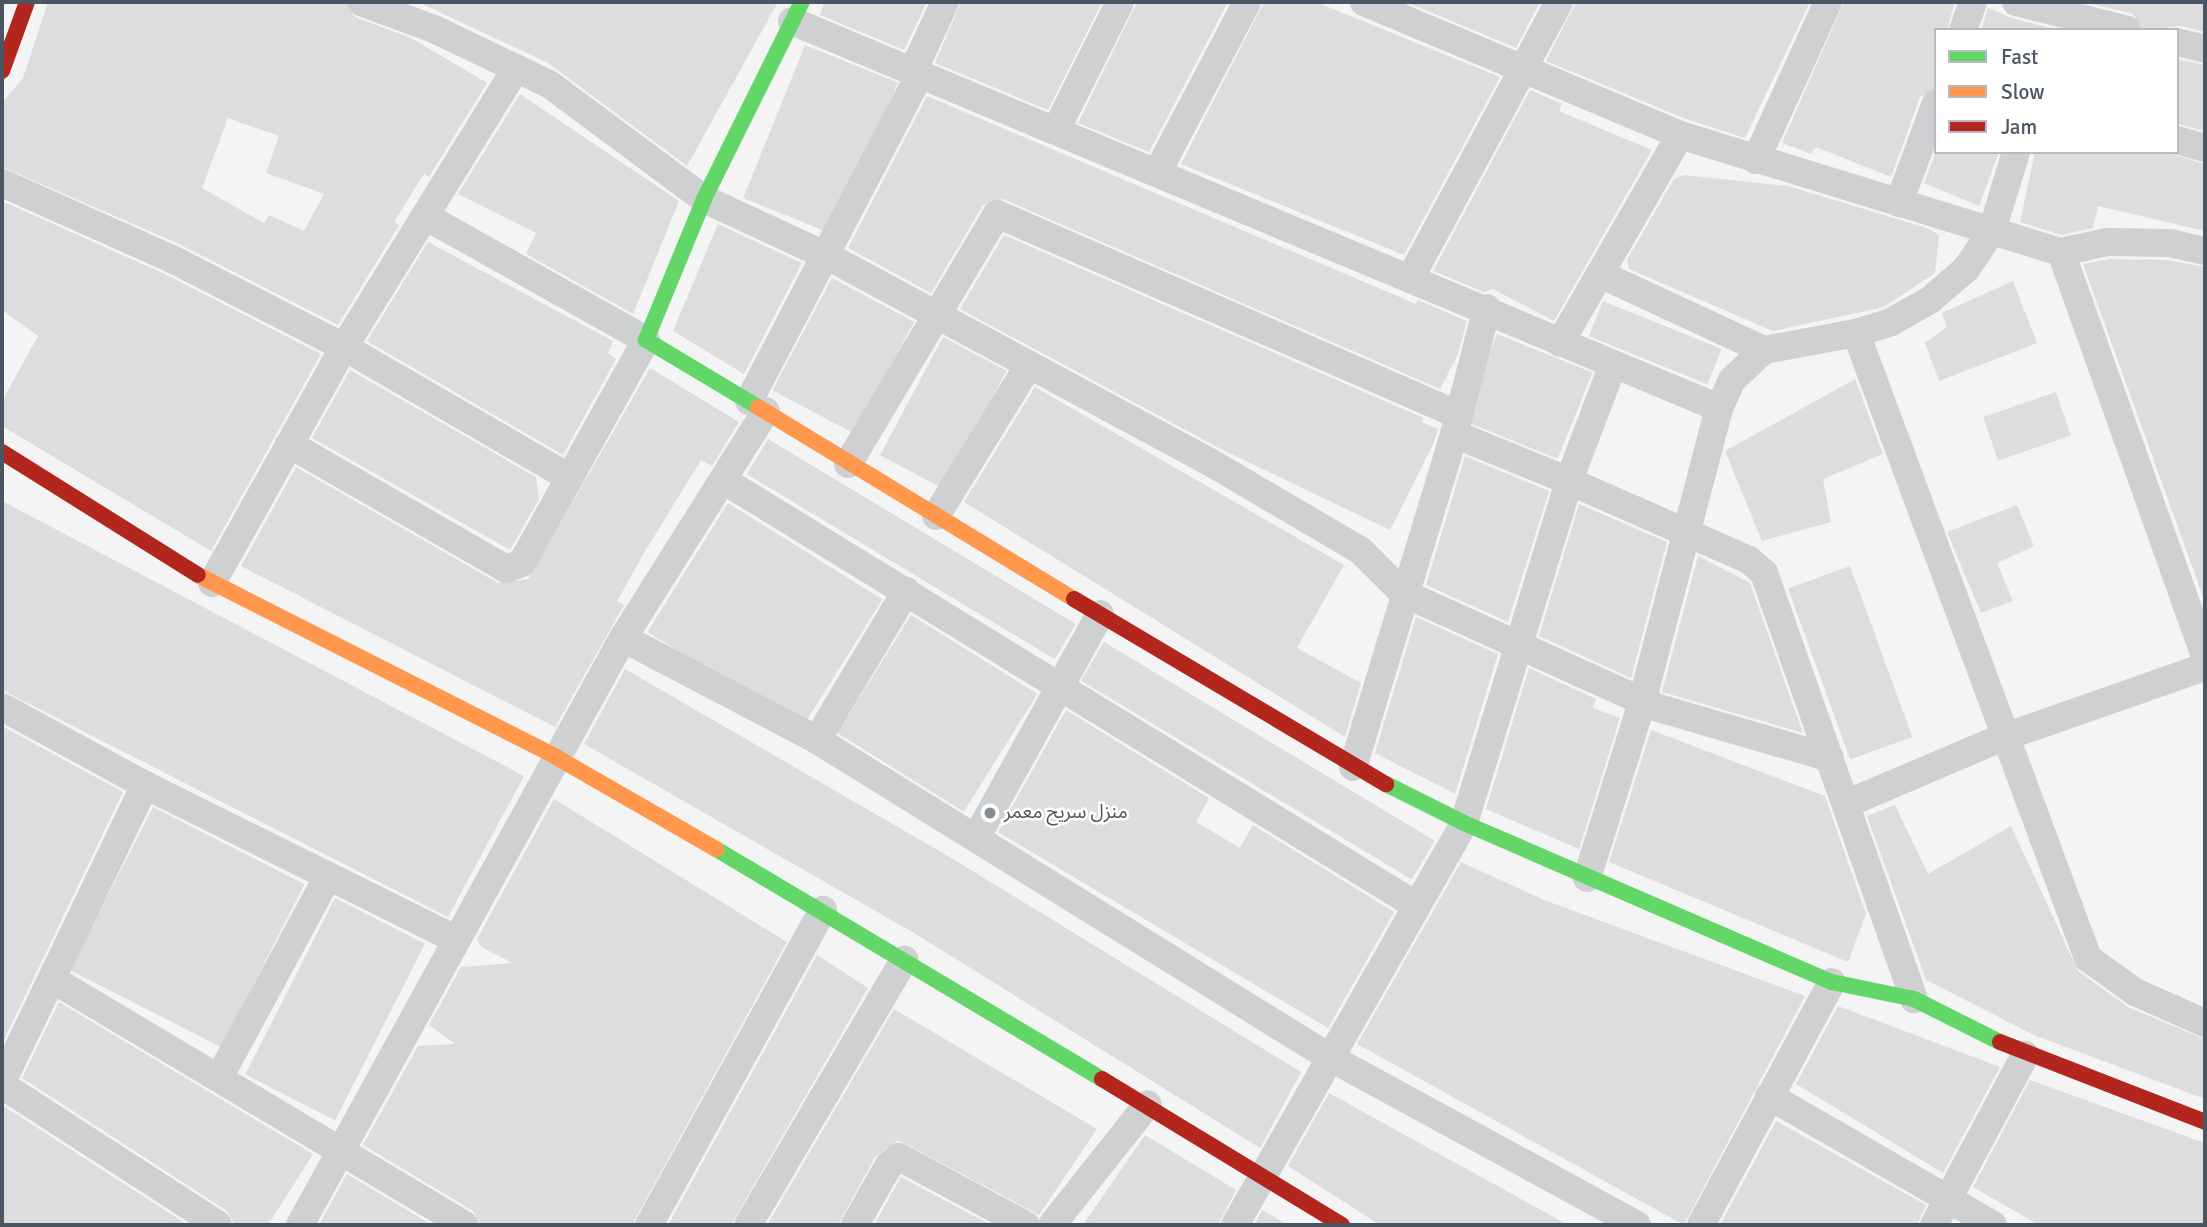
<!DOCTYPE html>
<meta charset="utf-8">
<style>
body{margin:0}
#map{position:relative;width:2207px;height:1227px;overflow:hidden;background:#f4f4f4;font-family:Signika,"Noto Sans Arabic",sans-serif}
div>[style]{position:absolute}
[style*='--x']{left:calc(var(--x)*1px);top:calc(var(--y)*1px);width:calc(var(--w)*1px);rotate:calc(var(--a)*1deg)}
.building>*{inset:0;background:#ddddde;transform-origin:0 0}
.street>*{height:28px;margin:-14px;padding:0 14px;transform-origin:14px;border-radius:14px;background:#ced0d2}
.fast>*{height:16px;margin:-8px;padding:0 8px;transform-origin:8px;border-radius:8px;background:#63d668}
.slow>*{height:16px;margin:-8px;padding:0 8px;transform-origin:8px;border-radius:8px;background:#ff974d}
.jam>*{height:16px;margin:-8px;padding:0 8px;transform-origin:8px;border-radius:8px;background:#b3261e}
.dots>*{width:19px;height:19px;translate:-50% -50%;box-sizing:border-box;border:4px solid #fff;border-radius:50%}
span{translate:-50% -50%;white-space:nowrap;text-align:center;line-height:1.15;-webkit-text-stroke:5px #fff;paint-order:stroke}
.poi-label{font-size:19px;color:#4a5661}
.left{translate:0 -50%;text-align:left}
.frame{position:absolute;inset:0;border:4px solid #4a5661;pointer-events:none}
.legend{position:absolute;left:1934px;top:28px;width:245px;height:126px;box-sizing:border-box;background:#fff;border:2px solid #b7bbc0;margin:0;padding:9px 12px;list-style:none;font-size:21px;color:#4a5661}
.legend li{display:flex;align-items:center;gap:14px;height:35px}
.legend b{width:35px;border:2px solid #b7bbc0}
</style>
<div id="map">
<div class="building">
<div style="clip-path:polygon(evenodd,48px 2px,345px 2px,355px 17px,411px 38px,487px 83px,429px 177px,424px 174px,394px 222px,399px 225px,338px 325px,179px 244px,2px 167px,2px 103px,23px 78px,48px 2px,228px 118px,279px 136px,266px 173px,324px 194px,304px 231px,269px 215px,264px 223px,202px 188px,228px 118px)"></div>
<div style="clip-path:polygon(418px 2px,778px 2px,687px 166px,548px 63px)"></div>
<div style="clip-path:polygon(824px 2px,927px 2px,904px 50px,820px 15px)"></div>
<div style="clip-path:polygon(961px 2px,1102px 2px,1048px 110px,935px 63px)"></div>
<div style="clip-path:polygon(1137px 2px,1228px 2px,1149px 152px,1078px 123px)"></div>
<div style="clip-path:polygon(1264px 2px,1316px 2px,1500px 77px,1404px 255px,1181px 164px)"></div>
<div style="clip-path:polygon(1406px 2px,1540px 2px,1516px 48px)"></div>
<div style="clip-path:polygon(1576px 2px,1810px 2px,1745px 138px,1686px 119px,1546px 61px)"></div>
<div style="clip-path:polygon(1844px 2px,1955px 2px,1947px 30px,1936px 30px,1936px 87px,1920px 97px,1891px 177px,1816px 147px,1811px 154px,1782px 143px)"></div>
<div style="clip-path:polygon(2084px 2px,2205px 2px,2205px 32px,2180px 26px,2144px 30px,2133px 14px)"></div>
<div style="clip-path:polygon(1988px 8px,2012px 18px,2058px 30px,1981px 30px)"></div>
<div style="left:805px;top:45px;width:100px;height:165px;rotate:22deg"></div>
<div style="clip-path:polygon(2177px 59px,2205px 65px,2205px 131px,2177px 124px)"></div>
<div style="clip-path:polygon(1530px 90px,1562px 104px,1559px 111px,1652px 150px,1554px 321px,1493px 289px,1484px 292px,1433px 271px)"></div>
<div style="clip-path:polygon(520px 94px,679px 201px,633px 314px,526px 254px,536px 233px,458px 194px)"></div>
<div style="clip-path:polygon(927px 96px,1416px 304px,1418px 300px,1467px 321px,1457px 356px,1440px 389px,1003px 199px,983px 205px,931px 293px,848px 248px)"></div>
<div style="clip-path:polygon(1936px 152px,1999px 152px,1979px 206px,1924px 183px)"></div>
<div style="clip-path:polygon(2035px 152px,2166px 152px,2205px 164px,2205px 231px,2098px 206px,2093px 228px,2062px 235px,2020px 222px)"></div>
<div style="clip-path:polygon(1684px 175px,1788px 186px,1927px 228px,1939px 235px,1935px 273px,1884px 307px,1773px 331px,1629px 269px,1627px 260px,1674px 179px)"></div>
<div style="clip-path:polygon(2px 201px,165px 274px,321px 354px,211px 551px,2px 426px,2px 401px,38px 336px,2px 310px)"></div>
<div style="clip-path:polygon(718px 224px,802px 263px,744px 374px,673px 331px)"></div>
<div style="clip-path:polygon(1004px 235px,1424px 418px,1422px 422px,1438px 429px,1434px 442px,1390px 530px,1217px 447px,960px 309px)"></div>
<div style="clip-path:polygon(428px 242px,613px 341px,608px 353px,616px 359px,563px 455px,367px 341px)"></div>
<div style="clip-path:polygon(2109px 259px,2168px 260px,2205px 267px,2205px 602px,2083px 264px)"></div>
<div style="left:832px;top:278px;width:93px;height:127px;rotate:28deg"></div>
<div style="clip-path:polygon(2013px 281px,2037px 343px,1939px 381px,1925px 343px,1947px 327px,1942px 313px)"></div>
<div style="left:1603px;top:301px;width:128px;height:38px;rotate:22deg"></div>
<div style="left:1497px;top:334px;width:103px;height:93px;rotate:22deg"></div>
<div style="left:943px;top:337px;width:72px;height:134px;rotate:28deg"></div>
<div style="clip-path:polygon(650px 368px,739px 422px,712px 466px,701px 460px,644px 553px,617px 601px,624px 605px,555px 727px,241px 566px,296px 467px,498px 583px,528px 579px)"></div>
<div style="clip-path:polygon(350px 370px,536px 477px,539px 499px,510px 550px,312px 438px)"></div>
<div style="clip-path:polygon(1855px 379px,1883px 454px,1823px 479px,1831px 522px,1762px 541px,1725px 451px)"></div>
<div style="clip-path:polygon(1035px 387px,1344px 565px,1297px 648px,1361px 683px,1345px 737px,964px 502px)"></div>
<div style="left:2056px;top:392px;width:46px;height:77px;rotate:71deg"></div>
<div style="left:768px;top:439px;width:359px;height:41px;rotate:31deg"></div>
<div style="clip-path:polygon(1465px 456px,1549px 491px,1508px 622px,1426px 585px)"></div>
<div style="clip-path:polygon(2px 501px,524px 776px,448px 917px,2px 690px)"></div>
<div style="left:728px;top:503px;width:182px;height:152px;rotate:32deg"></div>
<div style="clip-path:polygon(1579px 504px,1667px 542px,1631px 678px,1539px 636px)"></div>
<div style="clip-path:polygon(2017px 505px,2034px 546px,1997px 563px,2013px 601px,1981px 613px,1947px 532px)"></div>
<div style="clip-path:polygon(1698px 556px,1750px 583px,1803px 733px,1662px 692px)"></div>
<div style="left:1850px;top:566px;width:182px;height:66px;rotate:70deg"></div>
<div style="left:911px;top:615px;width:149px;height:139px;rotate:32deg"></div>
<div style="clip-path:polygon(1416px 617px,1498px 654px,1455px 794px,1375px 753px)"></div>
<div style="left:1104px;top:642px;width:386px;height:45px;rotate:31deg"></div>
<div style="clip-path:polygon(1529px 668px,1596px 699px,1593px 708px,1620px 718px,1579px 849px,1486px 809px)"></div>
<div style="clip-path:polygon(625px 669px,953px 859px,1301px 1072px,1260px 1148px,914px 933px,584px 744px)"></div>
<div style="clip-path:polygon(1066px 710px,1209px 798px,1196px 822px,1240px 848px,1253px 825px,1394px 912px,1328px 1028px,998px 832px)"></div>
<div style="clip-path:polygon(2px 726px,123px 792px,2px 1044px)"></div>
<div style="clip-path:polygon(1651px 730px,1825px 796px,1866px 914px,1848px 962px,1609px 862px)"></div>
<div style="clip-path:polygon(554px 799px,787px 942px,632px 1225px,481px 1225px,473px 1211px,363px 1145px,418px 1046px,455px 1044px,429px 1025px,461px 967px,513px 963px,481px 947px,477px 939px)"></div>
<div style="clip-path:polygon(1895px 805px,1928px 874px,2011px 826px,2078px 971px,2128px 1007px,2205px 1039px,2205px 1099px,2034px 1035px,1926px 980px,1867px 816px)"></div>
<div style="left:153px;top:807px;width:170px;height:183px;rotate:27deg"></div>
<div style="clip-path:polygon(1461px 862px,1544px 900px,1805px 996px,1684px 1225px,1357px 1044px)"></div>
<div style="left:335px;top:898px;width:101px;height:198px;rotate:27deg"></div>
<div style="clip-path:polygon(817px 955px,868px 988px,731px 1225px,668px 1225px)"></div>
<div style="clip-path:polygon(59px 1002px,313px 1154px,268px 1225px,235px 1225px,227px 1211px,22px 1078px)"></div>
<div style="clip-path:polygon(1838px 1006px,2000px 1067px,1943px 1173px,1796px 1084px)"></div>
<div style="clip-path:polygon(894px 1009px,1097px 1129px,1039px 1215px,898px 1140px,875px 1157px,838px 1225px,767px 1225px)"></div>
<div style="clip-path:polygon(2030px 1080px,2205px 1143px,2205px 1225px,2039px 1225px,1973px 1187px)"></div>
<div style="clip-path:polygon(1329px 1093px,1568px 1225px,1380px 1225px,1288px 1166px)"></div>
<div style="clip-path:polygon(2px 1105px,188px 1225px,2px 1225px)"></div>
<div style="clip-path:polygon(1776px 1121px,1926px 1205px,1917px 1225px,1720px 1225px)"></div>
<div style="clip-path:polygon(1145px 1135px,1236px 1190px,1218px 1225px,1083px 1225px)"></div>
<div style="clip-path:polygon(347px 1174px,432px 1225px,319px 1225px)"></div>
<div style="clip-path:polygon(901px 1177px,991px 1225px,874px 1225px)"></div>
<div style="clip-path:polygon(1262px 1210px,1288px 1225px,1254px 1225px)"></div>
</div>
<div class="street">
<div style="--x:361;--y:2;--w:78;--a:20.3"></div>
<div style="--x:434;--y:29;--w:127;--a:25.6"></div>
<div style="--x:549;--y:84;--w:193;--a:36.6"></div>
<div style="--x:704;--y:199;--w:138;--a:24.9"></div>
<div style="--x:829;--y:257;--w:430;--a:28.3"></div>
<div style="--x:1208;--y:461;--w:176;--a:30.4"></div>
<div style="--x:1360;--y:550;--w:61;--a:45"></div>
<div style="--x:1403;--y:593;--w:277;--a:24.3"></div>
<div style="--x:1655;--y:707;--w:182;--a:16.2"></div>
<div style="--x:1364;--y:2;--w:343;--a:22.8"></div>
<div style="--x:1680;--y:135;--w:399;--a:17.1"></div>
<div style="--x:2061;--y:252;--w:47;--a:-12.3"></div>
<div style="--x:2107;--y:242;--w:63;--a:0.9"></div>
<div style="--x:2170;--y:243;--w:36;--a:13"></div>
<div style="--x:2016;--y:2;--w:115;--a:14"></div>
<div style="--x:792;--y:21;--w:1005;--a:22.66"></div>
<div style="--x:1963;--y:30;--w:30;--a:-70"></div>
<div style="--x:2177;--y:42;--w:29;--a:14"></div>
<div style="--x:913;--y:71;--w:76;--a:-65.1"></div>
<div style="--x:1056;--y:130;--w:143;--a:-63.4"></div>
<div style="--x:2177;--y:140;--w:29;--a:16"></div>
<div style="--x:1756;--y:160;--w:174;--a:-65.5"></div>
<div style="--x:1157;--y:173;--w:193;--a:-62.2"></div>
<div style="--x:2;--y:183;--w:186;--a:24.1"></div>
<div style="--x:172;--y:259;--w:193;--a:27.1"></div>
<div style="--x:344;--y:347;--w:261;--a:30.1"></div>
<div style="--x:1899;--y:203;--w:107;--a:-69.7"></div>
<div style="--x:2061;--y:252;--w:430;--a:70.4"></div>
<div style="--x:1600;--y:274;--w:181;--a:24.9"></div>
<div style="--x:1411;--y:277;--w:312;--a:-61.7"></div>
<div style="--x:1856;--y:333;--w:667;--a:69.64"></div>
<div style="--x:2088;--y:958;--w:58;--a:35.9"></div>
<div style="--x:2135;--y:992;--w:77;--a:23.9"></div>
<div style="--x:1560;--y:343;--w:240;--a:-60"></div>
<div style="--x:1612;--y:367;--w:122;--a:110.7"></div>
<div style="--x:1569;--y:481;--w:197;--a:23.7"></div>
<div style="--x:1749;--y:560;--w:20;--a:41"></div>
<div style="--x:1764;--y:573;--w:452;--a:70.6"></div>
<div style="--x:749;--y:401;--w:369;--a:-62.4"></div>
<div style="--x:289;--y:444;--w:250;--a:29.9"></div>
<div style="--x:506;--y:569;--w:17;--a:-21"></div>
<div style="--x:522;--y:563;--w:255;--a:-60.9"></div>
<div style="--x:646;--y:340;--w:253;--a:-150.7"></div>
<div style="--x:848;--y:464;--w:291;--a:-59.2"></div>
<div style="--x:997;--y:214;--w:504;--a:23.51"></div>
<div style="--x:723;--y:480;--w:814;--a:31.54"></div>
<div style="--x:936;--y:516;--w:177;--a:-58.4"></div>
<div style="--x:212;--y:583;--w:270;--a:-60.8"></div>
<div style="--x:344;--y:347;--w:328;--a:-58.3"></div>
<div style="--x:623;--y:638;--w:219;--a:27.7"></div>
<div style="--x:817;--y:740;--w:602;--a:31.76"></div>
<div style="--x:1329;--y:1057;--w:351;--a:28.6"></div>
<div style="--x:2;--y:707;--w:163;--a:28.6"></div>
<div style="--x:145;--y:785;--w:346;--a:26.4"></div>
<div style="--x:817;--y:740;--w:174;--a:-59.1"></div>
<div style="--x:1353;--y:767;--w:348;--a:-73.1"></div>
<div style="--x:1846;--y:804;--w:163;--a:-23.1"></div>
<div style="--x:1996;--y:740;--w:221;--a:-19.3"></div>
<div style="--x:976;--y:838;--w:256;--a:-61"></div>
<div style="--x:1587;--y:878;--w:184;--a:-72.6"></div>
<div style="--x:1642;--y:702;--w:304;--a:-75.3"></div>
<div style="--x:1719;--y:408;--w:31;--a:-65"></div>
<div style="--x:1732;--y:380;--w:44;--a:-43.2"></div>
<div style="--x:1764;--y:350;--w:94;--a:-10.5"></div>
<div style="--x:1856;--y:333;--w:37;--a:-17"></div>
<div style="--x:1891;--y:322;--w:45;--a:-29.4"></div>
<div style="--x:1930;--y:300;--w:48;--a:-40.7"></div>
<div style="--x:1966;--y:269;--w:46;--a:-55.6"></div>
<div style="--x:1992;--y:231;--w:83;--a:-73.1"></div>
<div style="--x:52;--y:979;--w:480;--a:30.8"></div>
<div style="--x:220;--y:1076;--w:227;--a:-61.6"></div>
<div style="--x:2;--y:1082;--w:330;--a:-64.3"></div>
<div style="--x:2;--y:1085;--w:257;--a:32.9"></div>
<div style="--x:1769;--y:1096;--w:258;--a:29.9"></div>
<div style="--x:300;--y:1225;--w:670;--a:-61.18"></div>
<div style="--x:623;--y:638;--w:268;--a:-57.8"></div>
<div style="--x:649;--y:1225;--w:360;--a:-61.1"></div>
<div style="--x:748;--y:1225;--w:308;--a:-59.5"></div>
<div style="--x:855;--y:1225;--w:69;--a:-60.5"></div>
<div style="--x:889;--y:1165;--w:13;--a:-39"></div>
<div style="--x:899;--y:1157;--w:144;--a:28.2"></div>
<div style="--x:1052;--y:1225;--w:154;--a:-51.6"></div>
<div style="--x:1235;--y:1225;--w:463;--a:-60.3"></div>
<div style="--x:1464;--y:823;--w:358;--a:-72.9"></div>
<div style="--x:1569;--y:481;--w:124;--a:-157.8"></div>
<div style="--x:1454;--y:434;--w:130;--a:-75.3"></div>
<div style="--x:1701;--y:1225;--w:276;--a:-61.7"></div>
<div style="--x:1934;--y:1225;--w:193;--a:-61.8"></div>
</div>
<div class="fast">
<div style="--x:758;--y:407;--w:131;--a:-149.1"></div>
<div style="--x:646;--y:340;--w:152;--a:-67.6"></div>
<div style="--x:704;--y:199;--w:220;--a:-63.6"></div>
<div style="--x:1386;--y:784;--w:87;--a:26.6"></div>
<div style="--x:1464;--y:823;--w:401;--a:23.4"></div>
<div style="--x:1832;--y:982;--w:84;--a:11.7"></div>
<div style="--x:1914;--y:999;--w:96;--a:26.6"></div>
<div style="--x:716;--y:849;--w:449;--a:30.8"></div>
</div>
<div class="slow">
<div style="--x:758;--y:407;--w:370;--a:31.3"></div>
<div style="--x:198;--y:575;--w:402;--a:26.9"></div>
<div style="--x:556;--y:757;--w:185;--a:29.9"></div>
</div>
<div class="jam">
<div style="--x:2;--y:71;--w:73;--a:-70.1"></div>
<div style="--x:2;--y:452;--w:231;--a:32.1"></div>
<div style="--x:1074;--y:599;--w:363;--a:30.7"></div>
<div style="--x:2000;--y:1042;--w:220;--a:21.3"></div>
<div style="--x:1102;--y:1079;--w:281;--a:31.3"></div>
</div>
<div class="dots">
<div style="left:990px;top:813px;background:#868d94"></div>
</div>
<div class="poi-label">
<span class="left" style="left:1004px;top:813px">منزل سريح معمر</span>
</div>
<div class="frame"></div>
<ul class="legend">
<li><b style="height:9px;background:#63d668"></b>Fast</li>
<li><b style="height:9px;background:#ff974d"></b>Slow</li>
<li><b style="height:9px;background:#b3261e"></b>Jam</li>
</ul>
</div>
